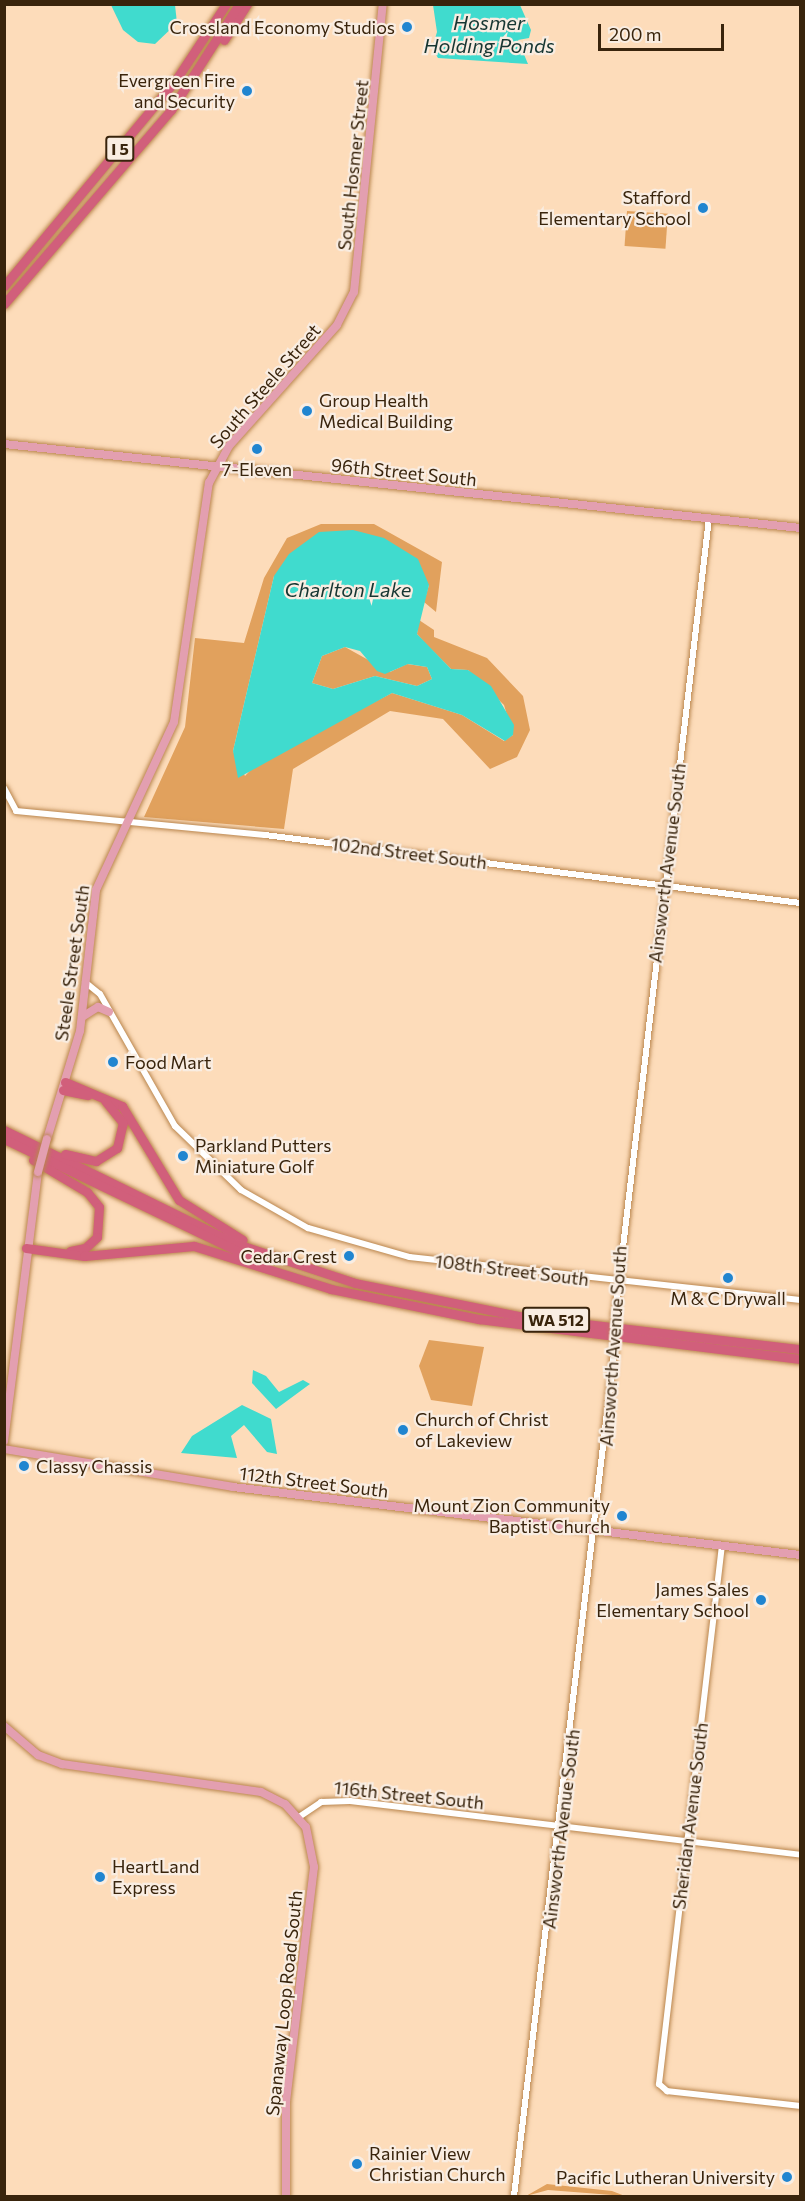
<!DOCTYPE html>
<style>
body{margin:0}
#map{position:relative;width:805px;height:2201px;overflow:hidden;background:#fddcba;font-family:Commissioner,sans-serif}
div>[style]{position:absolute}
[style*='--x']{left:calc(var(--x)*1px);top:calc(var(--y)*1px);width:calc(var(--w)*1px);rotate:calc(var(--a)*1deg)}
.green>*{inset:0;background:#e1a15d;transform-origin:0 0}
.water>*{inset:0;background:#40dbce}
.roads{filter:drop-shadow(0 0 2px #ba864e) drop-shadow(0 0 2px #ba864e)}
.minor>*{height:6px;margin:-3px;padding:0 3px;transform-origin:3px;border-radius:3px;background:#fff}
.major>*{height:8px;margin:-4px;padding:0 4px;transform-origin:4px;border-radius:4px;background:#e39fb0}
.highway>*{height:9px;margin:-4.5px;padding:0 4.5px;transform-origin:4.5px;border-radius:4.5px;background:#d15f7b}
.bridges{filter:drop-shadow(0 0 2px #ba864e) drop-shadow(0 0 2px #ba864e)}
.minor-bridge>*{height:6px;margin:-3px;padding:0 3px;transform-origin:3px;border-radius:3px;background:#fff}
.major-bridge>*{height:8px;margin:-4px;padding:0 4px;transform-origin:4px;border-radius:4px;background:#e39fb0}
.dots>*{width:16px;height:16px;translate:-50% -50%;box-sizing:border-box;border:3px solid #f9ede2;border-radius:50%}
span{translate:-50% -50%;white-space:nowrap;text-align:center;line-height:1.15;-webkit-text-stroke:4.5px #f9ede2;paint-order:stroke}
.shield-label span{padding:2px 4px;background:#f9ede2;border:2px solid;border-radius:4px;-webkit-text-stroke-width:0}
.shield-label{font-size:16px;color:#39240c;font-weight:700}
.poi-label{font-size:18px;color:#39240c}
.right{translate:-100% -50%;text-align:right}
.left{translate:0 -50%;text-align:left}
.street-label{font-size:18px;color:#39240c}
.water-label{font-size:20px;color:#163632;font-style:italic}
.frame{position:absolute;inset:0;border:6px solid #39240c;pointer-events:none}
.scale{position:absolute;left:598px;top:24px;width:126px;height:27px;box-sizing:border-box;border:3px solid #39240c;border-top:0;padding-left:8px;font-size:18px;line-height:21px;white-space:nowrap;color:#39240c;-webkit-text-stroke:4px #f9ede2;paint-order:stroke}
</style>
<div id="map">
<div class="green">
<div style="left:627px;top:211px;width:41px;height:35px;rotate:4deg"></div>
<div style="clip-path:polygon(321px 524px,374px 524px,442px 562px,436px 612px,424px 602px,429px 585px,274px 576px,233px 751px,245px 776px,258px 762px,392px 693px,462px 715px,504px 741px,513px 735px,504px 705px,468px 670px,451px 669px,426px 644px,417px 634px,419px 620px,434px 630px,434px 637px,487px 658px,523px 696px,530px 730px,517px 757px,490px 769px,443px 719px,390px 711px,293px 769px,284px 829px,144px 817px,185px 727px,195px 638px,244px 643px,264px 578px,287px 538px)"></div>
<div style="clip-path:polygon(345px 647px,390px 672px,407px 664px,427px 667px,432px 679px,417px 686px,375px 676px,333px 689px,312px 683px,322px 656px)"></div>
<div style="clip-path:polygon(429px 1340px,484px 1347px,472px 1406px,431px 1400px,419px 1366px)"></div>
<div style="clip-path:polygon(547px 2184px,612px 2191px,625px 2196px,548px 2190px,526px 2196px)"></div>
</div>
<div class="water">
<div style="clip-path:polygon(111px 5px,175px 5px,177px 23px,155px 44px,138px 42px,123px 30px)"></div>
<div style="clip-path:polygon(433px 5px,520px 5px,531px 30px,529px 38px,518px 40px,528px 64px,438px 58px,432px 48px,437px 32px)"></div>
<div style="clip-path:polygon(evenodd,353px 530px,384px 538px,418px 559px,429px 585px,417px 634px,451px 669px,468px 670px,491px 686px,514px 725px,513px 735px,505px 741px,462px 715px,392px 693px,238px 778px,233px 751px,274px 576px,289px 554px,319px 532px,353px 530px,345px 647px,360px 651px,377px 671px,385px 674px,408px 664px,427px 667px,432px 679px,417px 686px,375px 676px,333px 689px,312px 683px,322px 656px,345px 647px)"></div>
<div style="clip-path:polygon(253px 1370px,266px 1376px,279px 1392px,303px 1380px,310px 1384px,276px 1409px,252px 1383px)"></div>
<div style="clip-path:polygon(242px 1405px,271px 1419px,277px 1454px,267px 1452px,244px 1425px,231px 1436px,237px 1458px,181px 1453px,192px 1436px)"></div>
</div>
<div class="roads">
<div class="minor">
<div style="--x:4;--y:788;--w:26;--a:62"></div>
<div style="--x:16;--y:811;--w:250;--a:5.5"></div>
<div style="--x:265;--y:835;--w:539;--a:7.24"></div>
<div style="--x:85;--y:982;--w:19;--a:39"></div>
<div style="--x:100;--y:994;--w:152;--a:60.4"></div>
<div style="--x:175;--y:1126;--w:92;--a:44.1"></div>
<div style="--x:241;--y:1190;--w:77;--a:29.6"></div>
<div style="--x:308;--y:1228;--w:106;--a:15.9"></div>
<div style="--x:410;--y:1257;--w:392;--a:6.3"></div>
<div style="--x:615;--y:1315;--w:802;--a:-83.27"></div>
<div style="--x:722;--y:1545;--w:543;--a:96.67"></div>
<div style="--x:659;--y:2084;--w:11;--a:41"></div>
<div style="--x:667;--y:2091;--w:134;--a:6.4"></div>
<div style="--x:299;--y:1817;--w:27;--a:-34"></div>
<div style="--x:321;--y:1802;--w:29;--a:-2"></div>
<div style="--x:350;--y:1801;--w:453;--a:6.8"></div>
<div style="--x:514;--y:2196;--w:849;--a:-83.23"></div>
</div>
<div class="major">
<div style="--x:4;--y:444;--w:800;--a:6.02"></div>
<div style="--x:82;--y:1017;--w:19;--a:-32"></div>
<div style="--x:98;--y:1007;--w:12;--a:24"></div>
<div style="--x:47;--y:1139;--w:113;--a:-73"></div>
<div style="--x:80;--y:1031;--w:142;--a:-83.5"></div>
<div style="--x:96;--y:890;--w:185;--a:-65.1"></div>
<div style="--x:174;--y:722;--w:242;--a:-81.7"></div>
<div style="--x:209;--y:483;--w:42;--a:-61.6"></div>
<div style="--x:229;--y:446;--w:162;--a:-48.2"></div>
<div style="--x:337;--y:325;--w:37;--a:-63"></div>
<div style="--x:354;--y:292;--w:289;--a:-84.3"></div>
<div style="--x:4;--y:1441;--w:271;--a:-82.8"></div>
<div style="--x:4;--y:1449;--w:232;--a:9.4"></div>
<div style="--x:233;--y:1487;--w:571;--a:6.84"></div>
<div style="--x:4;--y:1726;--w:45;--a:40.5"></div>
<div style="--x:38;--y:1755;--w:26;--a:21"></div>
<div style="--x:62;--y:1764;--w:201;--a:8"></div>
<div style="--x:261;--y:1792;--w:27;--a:27"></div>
<div style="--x:285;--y:1804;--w:31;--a:48"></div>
<div style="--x:306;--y:1827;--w:41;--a:78.7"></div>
<div style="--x:314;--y:1867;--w:238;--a:96.8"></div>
<div style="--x:286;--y:2103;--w:93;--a:90"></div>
</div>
<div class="highway">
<div style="--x:224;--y:40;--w:43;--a:-57.4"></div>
<div style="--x:4;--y:286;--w:271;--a:-50.2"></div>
<div style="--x:177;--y:78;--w:89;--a:-56.5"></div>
<div style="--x:4;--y:304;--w:256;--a:-49.3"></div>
<div style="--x:171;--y:110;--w:126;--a:-57.3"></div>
<div style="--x:65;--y:1082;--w:62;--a:22.8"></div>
<div style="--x:122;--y:1106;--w:110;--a:58.8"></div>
<div style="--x:179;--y:1200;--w:75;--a:32"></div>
<div style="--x:63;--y:1090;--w:25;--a:12"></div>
<div style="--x:4;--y:1130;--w:259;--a:26.1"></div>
<div style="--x:237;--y:1244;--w:124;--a:18.3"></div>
<div style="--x:355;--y:1283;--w:166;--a:11.4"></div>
<div style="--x:518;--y:1316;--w:284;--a:6.7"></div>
<div style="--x:4;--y:1139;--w:278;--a:25.6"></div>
<div style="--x:65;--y:1154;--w:32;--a:13"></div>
<div style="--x:96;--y:1161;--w:25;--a:-32"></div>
<div style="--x:117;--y:1148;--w:26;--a:-77"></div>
<div style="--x:123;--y:1123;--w:28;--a:-129"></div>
<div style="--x:33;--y:1160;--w:63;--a:30.7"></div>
<div style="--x:87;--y:1192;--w:19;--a:51"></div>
<div style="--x:99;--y:1207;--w:30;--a:94"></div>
<div style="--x:97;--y:1237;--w:16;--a:137"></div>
<div style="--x:85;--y:1248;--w:15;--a:169"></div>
<div style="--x:26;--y:1248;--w:59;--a:7.9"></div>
<div style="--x:84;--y:1256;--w:110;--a:-5.2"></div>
<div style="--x:194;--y:1246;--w:144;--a:17.4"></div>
<div style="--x:331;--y:1289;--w:151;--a:11.5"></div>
<div style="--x:479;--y:1319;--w:323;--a:7.1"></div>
</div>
</div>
<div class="bridges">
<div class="minor-bridge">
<div style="--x:614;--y:1353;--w:38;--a:-88"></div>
</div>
<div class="major-bridge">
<div style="--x:38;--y:1172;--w:34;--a:-75"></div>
</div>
</div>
<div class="dots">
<div style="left:407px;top:27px;background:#2085d0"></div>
<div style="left:247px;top:91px;background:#2085d0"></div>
<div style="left:703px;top:208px;background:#2085d0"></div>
<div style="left:307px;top:411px;background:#2085d0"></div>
<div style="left:257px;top:449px;background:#2085d0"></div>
<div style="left:113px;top:1062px;background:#2085d0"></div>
<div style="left:183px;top:1156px;background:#2085d0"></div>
<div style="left:349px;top:1256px;background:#2085d0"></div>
<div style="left:728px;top:1278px;background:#2085d0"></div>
<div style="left:403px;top:1430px;background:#2085d0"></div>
<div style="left:24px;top:1466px;background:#2085d0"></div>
<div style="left:622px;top:1516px;background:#2085d0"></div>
<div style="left:761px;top:1600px;background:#2085d0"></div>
<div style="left:100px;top:1877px;background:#2085d0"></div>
<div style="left:357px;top:2164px;background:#2085d0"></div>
<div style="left:787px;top:2177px;background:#2085d0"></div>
</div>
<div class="shield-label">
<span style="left:120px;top:149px">I 5</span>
<span style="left:556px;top:1320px">WA 512</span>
</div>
<div class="poi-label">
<span class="right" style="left:395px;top:27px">Crossland Economy Studios</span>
<span class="right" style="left:235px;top:91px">Evergreen Fire<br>and Security</span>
<span class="right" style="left:691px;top:208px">Stafford<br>Elementary School</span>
<span class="left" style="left:319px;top:411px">Group Health<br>Medical Building</span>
<span style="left:257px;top:469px">7-Eleven</span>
<span class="left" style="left:125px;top:1062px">Food Mart</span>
<span class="left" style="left:195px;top:1156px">Parkland Putters<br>Miniature Golf</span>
<span class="right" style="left:337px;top:1256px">Cedar Crest</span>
<span style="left:728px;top:1298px">M &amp; C Drywall</span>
<span class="left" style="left:415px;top:1430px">Church of Christ<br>of Lakeview</span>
<span class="left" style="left:36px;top:1466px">Classy Chassis</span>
<span class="right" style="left:610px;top:1516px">Mount Zion Community<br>Baptist Church</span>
<span class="right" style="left:749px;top:1600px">James Sales<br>Elementary School</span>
<span class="left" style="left:112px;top:1877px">HeartLand<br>Express</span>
<span class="left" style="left:369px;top:2164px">Rainier View<br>Christian Church</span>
<span class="right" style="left:775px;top:2177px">Pacific Lutheran University</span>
</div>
<div class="street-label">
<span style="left:353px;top:165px;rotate:-84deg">South Hosmer Street</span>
<span style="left:265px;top:386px;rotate:-49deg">South Steele Street</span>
<span style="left:404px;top:472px;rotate:6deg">96th Street South</span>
<span style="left:409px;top:853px;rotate:7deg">102nd Street South</span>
<span style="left:667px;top:863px;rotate:-83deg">Ainsworth Avenue South</span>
<span style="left:72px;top:963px;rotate:-82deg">Steele Street South</span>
<span style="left:512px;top:1270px;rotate:7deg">108th Street South</span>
<span style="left:613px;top:1346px;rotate:-86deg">Ainsworth Avenue South</span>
<span style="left:314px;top:1482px;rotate:7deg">112th Street South</span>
<span style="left:409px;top:1795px;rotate:6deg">116th Street South</span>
<span style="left:690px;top:1816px;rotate:-83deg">Sheridan Avenue South</span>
<span style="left:561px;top:1829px;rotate:-83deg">Ainsworth Avenue South</span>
<span style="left:284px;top:2003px;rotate:-84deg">Spanaway Loop Road South</span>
</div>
<div class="water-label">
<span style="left:489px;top:34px">Hosmer<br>Holding Ponds</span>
<span style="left:348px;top:589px">Charlton Lake</span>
</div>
<div class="frame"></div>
<div class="scale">200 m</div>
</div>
